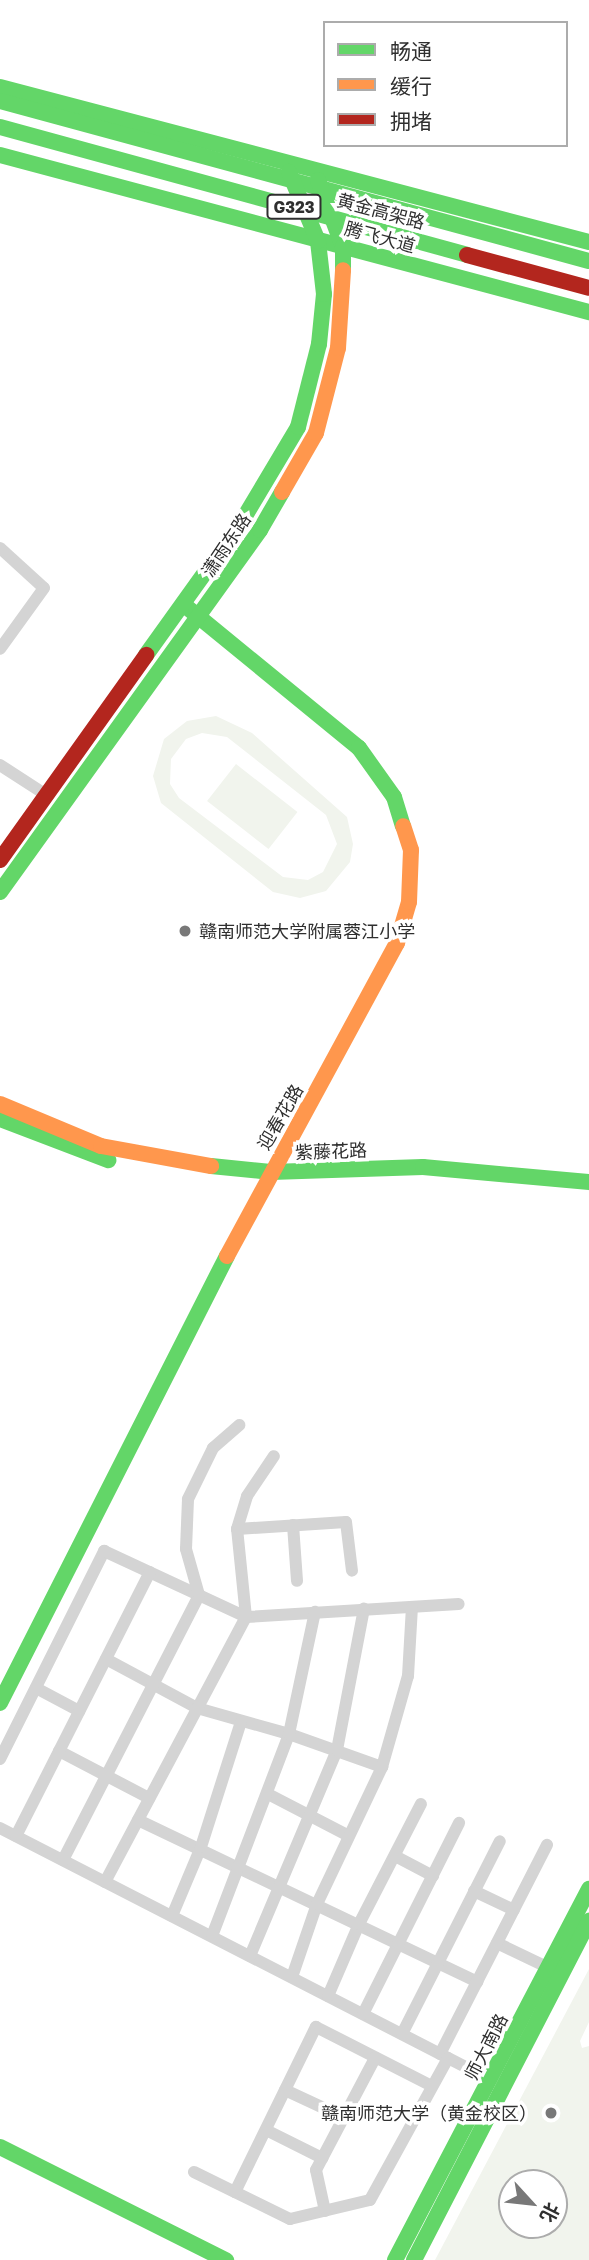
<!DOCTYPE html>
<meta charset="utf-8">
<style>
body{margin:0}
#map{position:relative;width:589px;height:2260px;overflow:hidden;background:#fff;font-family:"Golos Text","Noto Sans SC",sans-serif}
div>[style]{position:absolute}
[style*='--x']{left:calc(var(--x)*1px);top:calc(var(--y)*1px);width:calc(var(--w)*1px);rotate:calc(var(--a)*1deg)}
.green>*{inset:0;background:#f1f4ed;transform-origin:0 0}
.street>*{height:12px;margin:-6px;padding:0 6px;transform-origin:6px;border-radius:6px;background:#d4d4d4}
.fast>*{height:16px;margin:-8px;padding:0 8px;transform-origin:8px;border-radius:8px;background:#63d668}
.slow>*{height:16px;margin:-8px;padding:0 8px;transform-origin:8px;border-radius:8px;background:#ff974d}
.jam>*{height:16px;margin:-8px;padding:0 8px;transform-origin:8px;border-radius:8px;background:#b3261e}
.dots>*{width:19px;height:19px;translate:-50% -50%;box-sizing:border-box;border:4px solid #fff;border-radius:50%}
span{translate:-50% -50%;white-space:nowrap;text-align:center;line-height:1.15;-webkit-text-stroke:7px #fff;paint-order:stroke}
.shield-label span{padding:2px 5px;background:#fff;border:2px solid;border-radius:5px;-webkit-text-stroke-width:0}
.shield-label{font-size:16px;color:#2f2f2f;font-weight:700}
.street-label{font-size:18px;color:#2f2f2f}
.poi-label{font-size:18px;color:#2f2f2f}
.left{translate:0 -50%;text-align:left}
.right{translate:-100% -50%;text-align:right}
.legend{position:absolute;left:323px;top:21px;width:245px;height:126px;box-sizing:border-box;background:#fff;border:2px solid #acacac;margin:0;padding:9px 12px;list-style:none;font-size:21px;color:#2f2f2f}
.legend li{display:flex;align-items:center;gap:14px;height:35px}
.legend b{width:35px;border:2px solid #acacac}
.north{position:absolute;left:498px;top:2169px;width:70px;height:70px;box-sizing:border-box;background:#fff;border:2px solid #acacac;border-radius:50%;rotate:117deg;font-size:19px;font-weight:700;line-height:28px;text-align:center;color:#2f2f2f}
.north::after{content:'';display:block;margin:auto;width:24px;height:32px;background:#787878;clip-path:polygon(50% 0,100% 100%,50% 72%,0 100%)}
</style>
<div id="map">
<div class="green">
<div style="clip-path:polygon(evenodd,216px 716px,252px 733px,347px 817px,353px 844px,350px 862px,326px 891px,300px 898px,273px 892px,161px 803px,153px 776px,164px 739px,187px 721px,216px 716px,202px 733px,227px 737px,326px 815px,337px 844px,323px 872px,308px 880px,283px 877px,179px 798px,170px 784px,171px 759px,186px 739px,202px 733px)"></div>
<div style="left:236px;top:764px;width:78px;height:47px;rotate:38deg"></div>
<div style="clip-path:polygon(evenodd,589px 1969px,589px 2022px,580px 2041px,582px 2048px,589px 2046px,589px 2260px,435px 2260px,589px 1969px,512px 2183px,554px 2183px,554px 2225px,512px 2225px,512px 2183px)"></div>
</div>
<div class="street">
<div style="--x:0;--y:548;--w:59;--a:42.3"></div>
<div style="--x:44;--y:588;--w:75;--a:125.8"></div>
<div style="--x:0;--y:765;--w:57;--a:32.9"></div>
<div style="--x:293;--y:1525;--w:56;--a:85.9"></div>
<div style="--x:237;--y:1529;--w:109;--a:-3.7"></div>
<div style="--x:346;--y:1522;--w:49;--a:83"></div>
<div style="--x:106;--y:1659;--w:103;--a:28.3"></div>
<div style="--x:197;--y:1708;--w:96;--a:15.8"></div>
<div style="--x:289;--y:1734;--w:99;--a:19.5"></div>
<div style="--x:36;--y:1688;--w:49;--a:28.1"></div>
<div style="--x:59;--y:1751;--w:102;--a:27.6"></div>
<div style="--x:0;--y:1759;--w:233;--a:-63.4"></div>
<div style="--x:104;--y:1551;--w:157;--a:24.9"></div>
<div style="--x:246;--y:1617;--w:213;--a:-3.5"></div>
<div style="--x:268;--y:1794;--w:91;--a:27.4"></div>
<div style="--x:138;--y:1820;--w:376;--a:25.5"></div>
<div style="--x:0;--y:1828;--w:552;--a:27.17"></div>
<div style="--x:16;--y:1836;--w:296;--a:-63.1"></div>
<div style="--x:395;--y:1856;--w:43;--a:27.8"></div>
<div style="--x:63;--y:1860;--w:298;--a:-62.8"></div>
<div style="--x:199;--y:1595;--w:48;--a:-105.8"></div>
<div style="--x:186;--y:1549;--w:50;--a:-87.7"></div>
<div style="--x:188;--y:1499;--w:57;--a:-63.9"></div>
<div style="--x:213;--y:1448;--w:35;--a:-41"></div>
<div style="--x:105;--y:1882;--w:300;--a:-62"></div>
<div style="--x:246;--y:1617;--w:88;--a:-95.8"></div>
<div style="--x:237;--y:1529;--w:34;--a:-73"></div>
<div style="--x:247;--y:1496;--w:48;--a:-56"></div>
<div style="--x:474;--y:1891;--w:44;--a:25.4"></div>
<div style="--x:172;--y:1916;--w:75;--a:-67.2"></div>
<div style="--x:201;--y:1847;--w:131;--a:-72.3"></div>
<div style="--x:212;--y:1936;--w:216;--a:-69.1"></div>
<div style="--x:289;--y:1734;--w:125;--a:-78"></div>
<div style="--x:497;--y:1943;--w:58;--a:25.7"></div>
<div style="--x:250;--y:1956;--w:224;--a:-67.1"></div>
<div style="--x:337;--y:1750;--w:144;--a:-79.2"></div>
<div style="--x:292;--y:1977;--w:77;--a:-71.1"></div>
<div style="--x:317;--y:1904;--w:152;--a:-64.6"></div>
<div style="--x:382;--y:1767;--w:95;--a:-74.1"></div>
<div style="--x:408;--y:1676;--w:69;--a:-86.7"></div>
<div style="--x:328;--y:1996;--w:78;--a:-66.7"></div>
<div style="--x:359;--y:1924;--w:135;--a:-62.7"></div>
<div style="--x:363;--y:2014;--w:214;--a:-63.3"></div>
<div style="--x:402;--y:2034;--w:216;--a:-63.1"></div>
<div style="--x:440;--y:2054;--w:235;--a:-62.9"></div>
<div style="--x:285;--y:2090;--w:64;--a:25"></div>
<div style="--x:266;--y:2130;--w:63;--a:26.6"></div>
<div style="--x:194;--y:2172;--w:107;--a:26.1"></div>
<div style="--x:290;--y:2219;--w:82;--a:-13.4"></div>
<div style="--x:370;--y:2200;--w:162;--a:-61.2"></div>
<div style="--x:235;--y:2192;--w:184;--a:-63.9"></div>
<div style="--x:316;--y:2027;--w:130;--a:27"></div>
<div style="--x:325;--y:2211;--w:42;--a:-102.4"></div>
<div style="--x:316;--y:2170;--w:127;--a:-62.2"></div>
</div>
<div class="fast">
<div style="--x:0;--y:87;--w:609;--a:14.74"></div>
<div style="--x:0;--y:101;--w:610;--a:15.2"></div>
<div style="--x:0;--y:127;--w:484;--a:15.3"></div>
<div style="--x:0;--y:155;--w:610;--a:14.93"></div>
<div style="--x:318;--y:180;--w:72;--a:69.5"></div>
<div style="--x:343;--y:247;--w:23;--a:90"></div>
<div style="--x:183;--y:604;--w:227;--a:39.3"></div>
<div style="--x:359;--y:748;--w:60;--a:54.5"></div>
<div style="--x:394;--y:797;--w:30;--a:73"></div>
<div style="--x:146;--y:655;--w:165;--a:-54.4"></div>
<div style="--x:242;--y:521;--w:109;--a:-59.2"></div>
<div style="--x:298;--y:427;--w:86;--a:-75.8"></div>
<div style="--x:319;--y:344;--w:50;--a:-84.3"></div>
<div style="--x:324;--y:294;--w:53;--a:-96.5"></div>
<div style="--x:318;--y:241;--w:75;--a:-112.8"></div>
<div style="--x:0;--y:892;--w:446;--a:-54.3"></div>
<div style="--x:260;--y:530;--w:44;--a:-59.9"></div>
<div style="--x:0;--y:1119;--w:116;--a:20.8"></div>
<div style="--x:211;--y:1166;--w:60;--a:5.7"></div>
<div style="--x:271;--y:1172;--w:152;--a:-1.9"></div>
<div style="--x:423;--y:1167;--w:167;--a:5.2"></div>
<div style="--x:0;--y:1703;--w:501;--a:-63.08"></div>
<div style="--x:0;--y:2147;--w:253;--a:26.6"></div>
<div style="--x:395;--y:2260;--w:419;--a:-62.4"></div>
<div style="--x:414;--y:2260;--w:382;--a:-62.7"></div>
</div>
<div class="slow">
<div style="--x:282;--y:492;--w:68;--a:-60"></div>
<div style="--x:316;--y:433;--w:88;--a:-75.5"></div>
<div style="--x:338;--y:348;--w:78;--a:-86.3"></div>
<div style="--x:0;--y:1104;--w:109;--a:22.6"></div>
<div style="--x:101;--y:1146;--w:112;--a:10.3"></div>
<div style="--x:227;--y:1256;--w:356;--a:-61.5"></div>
<div style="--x:397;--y:943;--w:43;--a:-73.7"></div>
<div style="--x:409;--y:902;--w:52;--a:-87.8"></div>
<div style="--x:411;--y:850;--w:25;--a:-108"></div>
</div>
<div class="jam">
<div style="--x:467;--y:255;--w:126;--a:15.1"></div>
<div style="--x:0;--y:860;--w:252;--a:-54.5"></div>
</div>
<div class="dots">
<div style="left:185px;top:931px;background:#787878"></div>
<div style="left:551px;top:2113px;background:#787878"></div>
</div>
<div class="shield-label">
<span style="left:294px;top:207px">G323</span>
</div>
<div class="street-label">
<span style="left:381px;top:211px;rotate:15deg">黄金高架路</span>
<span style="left:380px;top:237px;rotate:15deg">腾飞大道</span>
<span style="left:226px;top:545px;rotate:-56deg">潇雨东路</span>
<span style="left:280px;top:1117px;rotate:-60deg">迎春花路</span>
<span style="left:331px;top:1151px;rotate:-2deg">紫藤花路</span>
<span style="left:486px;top:2047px;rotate:-63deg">师大南路</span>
</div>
<div class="poi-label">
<span class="left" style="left:199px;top:931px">赣南师范大学附属蓉江小学</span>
<span class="right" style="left:537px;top:2113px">赣南师范大学（黄金校区）</span>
</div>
<ul class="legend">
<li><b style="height:9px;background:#63d668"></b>畅通</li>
<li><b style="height:9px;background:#ff974d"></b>缓行</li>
<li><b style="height:9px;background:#b3261e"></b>拥堵</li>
</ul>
<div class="north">北</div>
</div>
